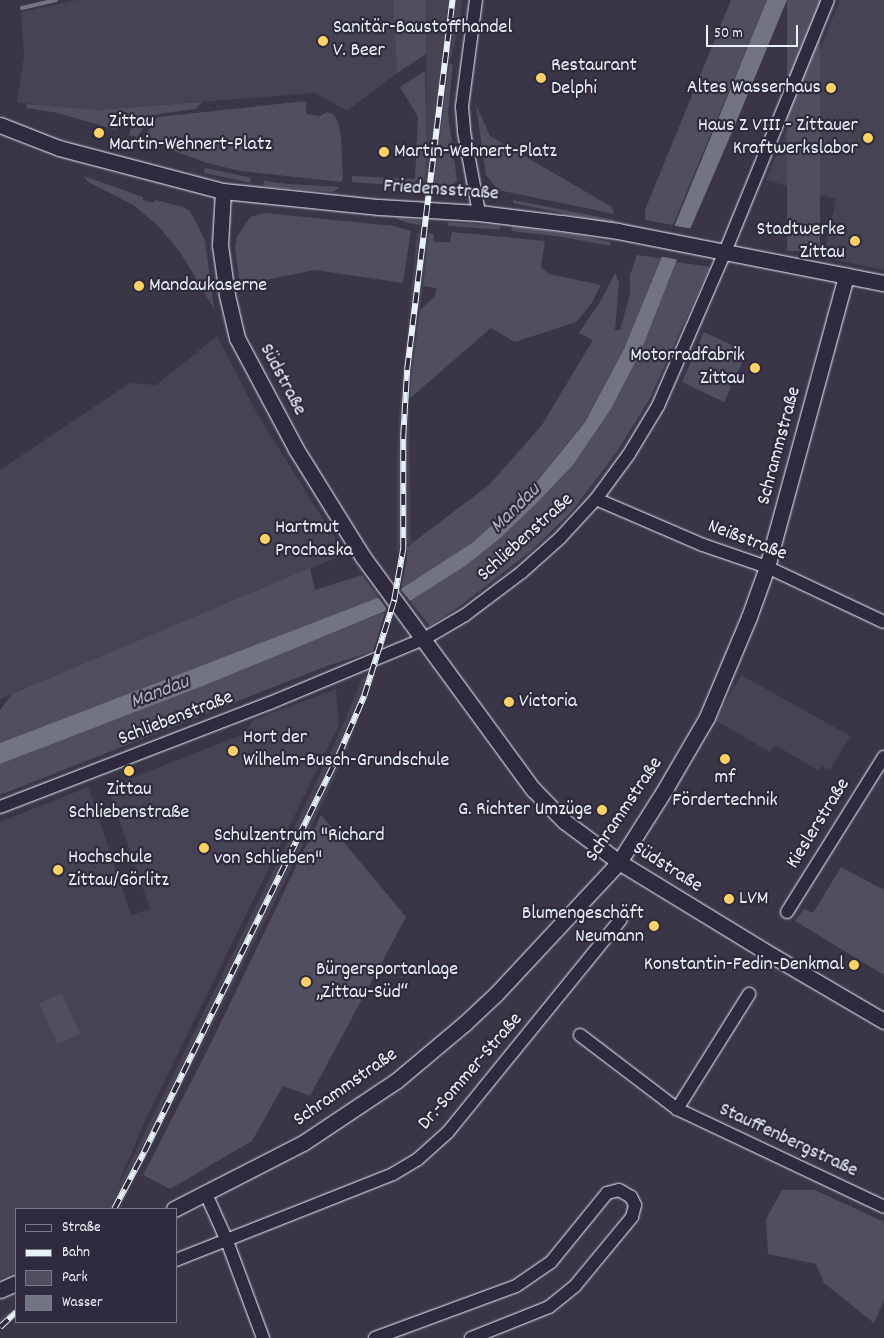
<!DOCTYPE html>
<meta charset="utf-8">
<style>
body{margin:0}
#map{position:relative;width:884px;height:1338px;overflow:hidden;background:#3a3648;font-family:Dekko,sans-serif}
div>[style]{position:absolute}
[style*='--x']{left:calc(var(--x)*1px);top:calc(var(--y)*1px);width:calc(var(--w)*1px);rotate:calc(var(--a)*1deg)}
.built>*{inset:0;background:#464354}
.green>*{inset:0;background:#504e5f;transform-origin:0 0}
.water>*{inset:0;background:#737482}
.pier>*{inset:0;background:#3a3648}
.stream>*{height:4px;margin:-2px;padding:0 2px;transform-origin:2px;border-radius:2px;background:#737482}
.roads{filter:drop-shadow(0 0 1px #e8f1f8) drop-shadow(0 0 1px #e8f1f8)}
.minor>*{height:12px;margin:-6px;padding:0 6px;transform-origin:6px;border-radius:6px;background:#2f2a3d}
.major>*{height:15px;margin:-7.5px;padding:0 7.5px;transform-origin:7.5px;border-radius:7.5px;background:#2f2a3d}
.rail>*{height:5.5px;margin-top:-2.75px;transform-origin:0;background:repeating-linear-gradient(90deg,#2f2a3d 0 11px,#e8f1f8 0 22px);box-sizing:border-box;border-block:1px solid #e8f1f8}
.dots>*{width:14px;height:14px;translate:-50% -50%;box-sizing:border-box;border:2px solid #2f2a3d;border-radius:50%}
span{translate:-50% -50%;white-space:nowrap;text-align:center;line-height:1.15;-webkit-text-stroke:4.5px #2f2a3d;paint-order:stroke}
.poi-label{font-size:20px;color:#e8f1f8}
.left{translate:0 -50%;text-align:left}
.right{translate:-100% -50%;text-align:right}
.street-label{font-size:20px;color:#e8f1f8}
.water-label{font-size:21px;color:#aeb2bd;font-style:italic}
.legend{position:absolute;left:15px;top:1208px;width:162px;height:115px;box-sizing:border-box;background:#2f2a3d;border:1px solid #797a88;margin:0;padding:6px 9px;list-style:none;font-size:15px;color:#e8f1f8}
.legend li{display:flex;align-items:center;gap:10px;height:25px}
.legend b{width:25px;border:1px solid #797a88}
.scale{position:absolute;left:706px;top:25px;width:92px;height:22px;box-sizing:border-box;border:2px solid #e8f1f8;border-top:0;padding-left:6px;font-size:15px;line-height:18px;white-space:nowrap;color:#e8f1f8;-webkit-text-stroke:4px #2f2a3d;paint-order:stroke}
</style>
<div id="map">
<div class="built">
<div style="clip-path:polygon(77px 0,393px 0,397px 73px,347px 111px,315px 93px,97px 110px,66px 109px,17px 102px,24px 56px,21px 12px)"></div>
<div style="clip-path:polygon(426px 0,462px 0,460px 24px,449px 65px,433px 188px,424px 187px,427px 148px)"></div>
<div style="clip-path:polygon(840px 0,884px 0,884px 270px,823px 257px,836px 199px,766px 180px)"></div>
<div style="clip-path:polygon(417px 233px,429px 233px,409px 399px,411px 542px,397px 553px,397px 452px,400px 401px)"></div>
<div style="clip-path:polygon(217px 336px,259px 417px,345px 554px,0 699px,0 470px,130px 383px,156px 385px)"></div>
<div style="clip-path:polygon(375px 675px,346px 753px,300px 851px,120px 1209px,16px 1209px,16px 1272px,0 1279px,0 822px,88px 787px,131px 915px,150px 909px,108px 787px,244px 734px,253px 720px,336px 689px,339px 725px,143px 1125px,115px 1193px,286px 845px,342px 727px,363px 677px)"></div>
<div style="clip-path:polygon(741px 675px,850px 736px,830px 770px,822px 766px,819px 771px,775px 745px,770px 752px,715px 720px)"></div>
<div style="clip-path:polygon(8px 1312px,16px 1315px,0 1330px,0 1319px)"></div>
</div>
<div class="green">
<div style="clip-path:polygon(393px 0,426px 0,426px 54px,397px 73px)"></div>
<div style="clip-path:polygon(731px 0,767px 0,673px 225px,645px 220px,645px 210px)"></div>
<div style="left:787px;top:0;width:33px;height:251px"></div>
<div style="clip-path:polygon(453px 64px,448px 114px,457px 180px,453px 186px,447px 189px,433px 188px,449px 65px)"></div>
<div style="clip-path:polygon(425px 71px,427px 148px,424px 187px,352px 182px,352px 176px,415px 179px,418px 117px,400px 87px)"></div>
<div style="clip-path:polygon(306px 101px,306px 114px,320px 116px,327px 112px,334px 115px,338px 122px,341px 137px,343px 179px,341px 182px,240px 171px,207px 163px,142px 139px,158px 117px)"></div>
<div style="clip-path:polygon(202px 102px,196px 109px,158px 114px,151px 118px,137px 137px,129px 135px,133px 123px,120px 119px,116px 130px,58px 113px,27px 108px,26px 104px,97px 110px)"></div>
<div style="clip-path:polygon(476px 105px,490px 136px,612px 207px,614px 214px,498px 190px,486px 175px)"></div>
<div style="left:205px;top:168px;width:47px;height:5px;rotate:12deg"></div>
<div style="clip-path:polygon(84px 176px,143px 197px,143px 200px,153px 203px,155px 200px,183px 207px,190px 211px,205px 240px,214px 309px,182px 255px,160px 228px,135px 206px,88px 182px)"></div>
<div style="clip-path:polygon(264px 181px,288px 184px,340px 187px,333px 192px,302px 190px,263px 186px)"></div>
<div style="clip-path:polygon(513px 200px,615px 220px,614px 224px,513px 203px)"></div>
<div style="clip-path:polygon(265px 213px,394px 226px,411px 231px,403px 283px,315px 270px,240px 285px,235px 248px,237px 237px,250px 217px)"></div>
<div style="clip-path:polygon(393px 217px,421px 220px,421px 225px,407px 223px)"></div>
<div style="left:448px;top:222px;width:52px;height:4px;rotate:4deg"></div>
<div style="clip-path:polygon(512px 226px,584px 236px,610px 242px,611px 246px,562px 237px,511px 231px)"></div>
<div style="clip-path:polygon(452px 232px,545px 241px,541px 267px,549px 274px,601px 285px,591px 304px,576px 322px,515px 342px,491px 328px,409px 399px,420px 310px,435px 296px,436px 288px,423px 286px,429px 233px,434px 234px,433px 242px,450px 242px)"></div>
<div style="clip-path:polygon(637px 255px,661px 258px,624px 349px,585px 421px,527px 494px,490px 528px,455px 556px,401px 589px,407px 559px,407px 547px,489px 485px,542px 425px,593px 340px,579px 333px,602px 299px,615px 273px,619px 283px,615px 330px,620px 330px,630px 294px,630px 275px)"></div>
<div style="clip-path:polygon(676px 262px,710px 267px,649px 400px,616px 453px,572px 511px,531px 551px,460px 606px,430px 626px,410px 601px,464px 566px,497px 541px,535px 505px,573px 465px,611px 409px,641px 351px)"></div>
<div style="clip-path:polygon(704px 332px,736px 347px,731px 358px,742px 363px,724px 402px,682px 382px)"></div>
<div style="clip-path:polygon(310px 568px,315px 590px,362px 575px,379px 598px,0 743px,0 710px,12px 694px)"></div>
<div style="clip-path:polygon(385px 612px,373px 651px,327px 666px,0 795px,0 764px)"></div>
<div style="clip-path:polygon(321px 815px,406px 917px,310px 1096px,283px 1086px,252px 1141px,170px 1189px,143px 1175px,209px 1047px)"></div>
<div style="clip-path:polygon(841px 867px,884px 890px,884px 975px,795px 921px,804px 909px,813px 913px)"></div>
<div style="left:62px;top:993px;width:45px;height:25px;rotate:66deg"></div>
<div style="clip-path:polygon(782px 1190px,815px 1190px,884px 1222px,884px 1300px,874px 1323px,824px 1283px,816px 1264px,768px 1254px,766px 1219px)"></div>
</div>
<div class="water">
<div style="clip-path:polygon(767px 0,787px 0,735px 125px,676px 262px,641px 351px,611px 409px,573px 465px,535px 505px,498px 540px,465px 566px,410px 601px,205px 685px,0 764px,0 743px,401px 589px,472px 543px,527px 494px,585px 422px,624px 349px)"></div>
</div>
<div class="pier">
<div style="clip-path:polygon(670px 225px,694px 229px,679px 260px,659px 256px)"></div>
<div style="clip-path:polygon(402px 586px,401px 590px,412px 603px,384px 616px,386px 608px,377px 596px)"></div>
</div>
<div class="stream">
<div style="--x:22;--y:8;--w:35;--a:-13"></div>
</div>
<div class="roads">
<div class="minor">
<div style="--x:476;--y:0;--w:108;--a:97.5"></div>
<div style="--x:462;--y:107;--w:25;--a:85"></div>
<div style="--x:464;--y:132;--w:82;--a:79.5"></div>
<div style="--x:596;--y:499;--w:116;--a:23.3"></div>
<div style="--x:703;--y:545;--w:68;--a:19"></div>
<div style="--x:767;--y:567;--w:129;--a:25.2"></div>
<div style="--x:0;--y:807;--w:289;--a:-21.1"></div>
<div style="--x:270;--y:703;--w:167;--a:-22.6"></div>
<div style="--x:424;--y:639;--w:48;--a:-30.3"></div>
<div style="--x:465;--y:615;--w:71;--a:-37"></div>
<div style="--x:522;--y:572;--w:51;--a:-41.8"></div>
<div style="--x:560;--y:538;--w:53;--a:-47.3"></div>
<div style="--x:596;--y:499;--w:56;--a:-53.7"></div>
<div style="--x:629;--y:454;--w:56;--a:-58.9"></div>
<div style="--x:658;--y:406;--w:168;--a:-66.5"></div>
<div style="--x:725;--y:252;--w:272;--a:-67.8"></div>
<div style="--x:787;--y:912;--w:183;--a:-58"></div>
<div style="--x:580;--y:1035;--w:122;--a:37.3"></div>
<div style="--x:677;--y:1109;--w:229;--a:25.3"></div>
<div style="--x:677;--y:1109;--w:136;--a:-57.9"></div>
<div style="--x:206;--y:1194;--w:51;--a:65.9"></div>
<div style="--x:227;--y:1241;--w:103;--a:69.6"></div>
<div style="--x:176;--y:1260;--w:233;--a:-21.6"></div>
<div style="--x:393;--y:1174;--w:29;--a:-31"></div>
<div style="--x:418;--y:1159;--w:40;--a:-42"></div>
<div style="--x:448;--y:1132;--w:274;--a:-50.9"></div>
<div style="--x:375;--y:1338;--w:150;--a:-20.2"></div>
<div style="--x:516;--y:1286;--w:42;--a:-34.4"></div>
<div style="--x:551;--y:1262;--w:89;--a:-50.9"></div>
<div style="--x:607;--y:1193;--w:12;--a:-14"></div>
<div style="--x:619;--y:1190;--w:14;--a:30"></div>
<div style="--x:631;--y:1197;--w:9;--a:63"></div>
<div style="--x:635;--y:1205;--w:12;--a:104"></div>
<div style="--x:632;--y:1217;--w:89;--a:129.6"></div>
<div style="--x:575;--y:1286;--w:33;--a:141"></div>
<div style="--x:549;--y:1307;--w:84;--a:158.3"></div>
</div>
<div class="major">
<div style="--x:0;--y:125;--w:63;--a:21.3"></div>
<div style="--x:59;--y:148;--w:170;--a:14.7"></div>
<div style="--x:223;--y:191;--w:157;--a:5.9"></div>
<div style="--x:379;--y:207;--w:100;--a:3.4"></div>
<div style="--x:479;--y:213;--w:84;--a:6.9"></div>
<div style="--x:562;--y:223;--w:57;--a:8.1"></div>
<div style="--x:618;--y:231;--w:271;--a:11.1"></div>
<div style="--x:223;--y:191;--w:54;--a:93.2"></div>
<div style="--x:220;--y:245;--w:50;--a:82"></div>
<div style="--x:227;--y:295;--w:44;--a:76.9"></div>
<div style="--x:237;--y:338;--w:126;--a:62"></div>
<div style="--x:296;--y:449;--w:127;--a:58.2"></div>
<div style="--x:363;--y:557;--w:288;--a:53.8"></div>
<div style="--x:533;--y:789;--w:45;--a:45.9"></div>
<div style="--x:564;--y:821;--w:69;--a:36.7"></div>
<div style="--x:619;--y:862;--w:180;--a:31.4"></div>
<div style="--x:773;--y:956;--w:129;--a:30.4"></div>
<div style="--x:174;--y:1209;--w:145;--a:-27.1"></div>
<div style="--x:303;--y:1143;--w:112;--a:-33.7"></div>
<div style="--x:396;--y:1081;--w:89;--a:-40"></div>
<div style="--x:464;--y:1024;--w:44;--a:-43.2"></div>
<div style="--x:496;--y:994;--w:180;--a:-47"></div>
<div style="--x:619;--y:862;--w:84;--a:-57.6"></div>
<div style="--x:664;--y:791;--w:86;--a:-59.8"></div>
<div style="--x:707;--y:717;--w:108;--a:-67.2"></div>
<div style="--x:749;--y:617;--w:53;--a:-70.2"></div>
<div style="--x:767;--y:567;--w:302;--a:-74.8"></div>
<div style="--x:0;--y:1290;--w:17;--a:-24"></div>
</div>
</div>
<div class="rail">
<div style="--x:114;--y:1209;--w:64;--a:-62.2"></div>
<div style="--x:144;--y:1152;--w:443;--a:-63.9"></div>
<div style="--x:339;--y:754;--w:63;--a:-66.7"></div>
<div style="--x:364;--y:696;--w:101;--a:-72.6"></div>
<div style="--x:394;--y:600;--w:52;--a:-80"></div>
<div style="--x:403;--y:549;--w:113;--a:-90"></div>
<div style="--x:403;--y:436;--w:67;--a:-86.6"></div>
<div style="--x:407;--y:369;--w:372;--a:-83"></div>
<div style="--x:0;--y:1327;--w:22;--a:-43"></div>
</div>
<div class="dots">
<div style="left:323px;top:41px;background:#ffd166"></div>
<div style="left:541px;top:78px;background:#ffd166"></div>
<div style="left:831px;top:88px;background:#ffd166"></div>
<div style="left:99px;top:133px;background:#ffd166"></div>
<div style="left:868px;top:138px;background:#ffd166"></div>
<div style="left:384px;top:152px;background:#ffd166"></div>
<div style="left:855px;top:241px;background:#ffd166"></div>
<div style="left:139px;top:286px;background:#ffd166"></div>
<div style="left:755px;top:368px;background:#ffd166"></div>
<div style="left:265px;top:539px;background:#ffd166"></div>
<div style="left:509px;top:702px;background:#ffd166"></div>
<div style="left:233px;top:751px;background:#ffd166"></div>
<div style="left:725px;top:759px;background:#ffd166"></div>
<div style="left:129px;top:771px;background:#ffd166"></div>
<div style="left:602px;top:810px;background:#ffd166"></div>
<div style="left:204px;top:848px;background:#ffd166"></div>
<div style="left:58px;top:870px;background:#ffd166"></div>
<div style="left:729px;top:899px;background:#ffd166"></div>
<div style="left:654px;top:926px;background:#ffd166"></div>
<div style="left:854px;top:965px;background:#ffd166"></div>
<div style="left:306px;top:982px;background:#ffd166"></div>
</div>
<div class="poi-label">
<span class="left" style="left:333px;top:40px">Sanitär-Baustoffhandel<br>V. Beer</span>
<span class="left" style="left:551px;top:78px">Restaurant<br>Delphi</span>
<span class="right" style="left:821px;top:88px">Altes Wasserhaus</span>
<span class="left" style="left:109px;top:134px">Zittau<br>Martin-Wehnert-Platz</span>
<span class="right" style="left:858px;top:138px">Haus Z VIII - Zittauer<br>Kraftwerkslabor</span>
<span class="left" style="left:394px;top:152px">Martin-Wehnert-Platz</span>
<span class="right" style="left:845px;top:242px">Stadtwerke<br>Zittau</span>
<span class="left" style="left:149px;top:286px">Mandaukaserne</span>
<span class="right" style="left:745px;top:368px">Motorradfabrik<br>Zittau</span>
<span class="left" style="left:275px;top:540px">Hartmut<br>Prochaska</span>
<span class="left" style="left:519px;top:702px">Victoria</span>
<span class="left" style="left:243px;top:750px">Hort der<br>Wilhelm-Busch-Grundschule</span>
<span style="left:725px;top:790px">mf<br>Fördertechnik</span>
<span style="left:129px;top:802px">Zittau<br>Schliebenstraße</span>
<span class="right" style="left:592px;top:810px">G. Richter Umzüge</span>
<span class="left" style="left:214px;top:848px">Schulzentrum "Richard<br>von Schlieben"</span>
<span class="left" style="left:68px;top:870px">Hochschule<br>Zittau/Görlitz</span>
<span class="left" style="left:739px;top:899px">LVM</span>
<span class="right" style="left:644px;top:926px">Blumengeschäft<br>Neumann</span>
<span class="right" style="left:844px;top:965px">Konstantin-Fedin-Denkmal</span>
<span class="left" style="left:316px;top:982px">Bürgersportanlage<br>„Zittau-Süd“</span>
</div>
<div class="street-label">
<span style="left:441px;top:191px;rotate:4deg">Friedensstraße</span>
<span style="left:282px;top:380px;rotate:62deg">Südstraße</span>
<span style="left:780px;top:446px;rotate:-75deg">Schrammstraße</span>
<span style="left:526px;top:538px;rotate:-42deg">Schliebenstraße</span>
<span style="left:747px;top:541px;rotate:21deg">Neißstraße</span>
<span style="left:176px;top:719px;rotate:-21deg">Schliebenstraße</span>
<span style="left:625px;top:810px;rotate:-56deg">Schrammstraße</span>
<span style="left:819px;top:824px;rotate:-58deg">Kieslerstraße</span>
<span style="left:667px;top:868px;rotate:32deg">Südstraße</span>
<span style="left:471px;top:1072px;rotate:-49deg">Dr.-Sommer-Straße</span>
<span style="left:346px;top:1088px;rotate:-35deg">Schrammstraße</span>
<span style="left:788px;top:1141px;rotate:25deg">Stauffenbergstraße</span>
</div>
<div class="water-label">
<span style="left:516px;top:509px;rotate:-45deg">Mandau</span>
<span style="left:160px;top:693px;rotate:-21deg">Mandau</span>
</div>
<ul class="legend">
<li><b style="height:6px;background:#2f2a3d"></b>Straße</li>
<li><b style="height:6px;background:#e8f1f8"></b>Bahn</li>
<li><b style="height:14px;background:#504e5f"></b>Park</li>
<li><b style="height:14px;background:#737482"></b>Wasser</li>
</ul>
<div class="scale">50 m</div>
</div>
